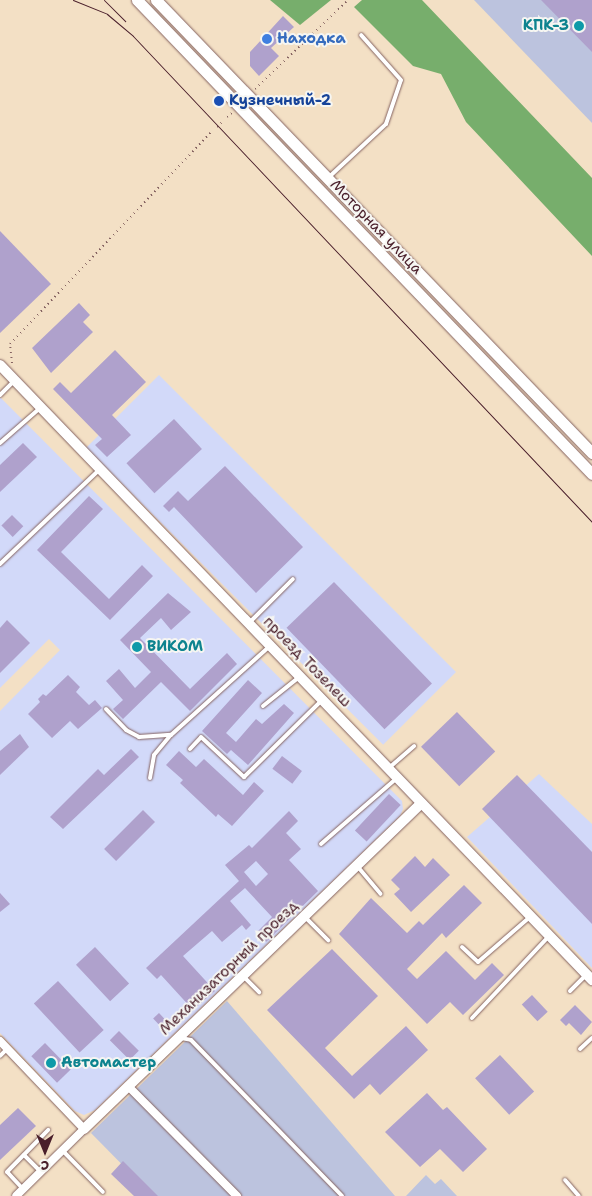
<!DOCTYPE html>
<meta charset="utf-8">
<style>
body{margin:0}
#map{position:relative;width:592px;height:1196px;overflow:hidden;background:#f3e0c5;font-family:"Shantell Sans",sans-serif}
div>[style]{position:absolute}
[style*='--x']{left:calc(var(--x)*1px);top:calc(var(--y)*1px);width:calc(var(--w)*1px);rotate:calc(var(--a)*1deg)}
.built>*{inset:0;background:#d2d9f9;transform-origin:0 0}
.industrial>*{inset:0;background:#bcc3de}
.forest>*{inset:0;background:#77ae6c}
.building>*{inset:0;background:#afa1cc;transform-origin:0 0}
.path>*{height:2px;margin-top:-1px;transform-origin:0;background:repeating-linear-gradient(90deg,#856361 0 1px,transparent 0 5px)}
.roads{filter:drop-shadow(0 0 1px #856361) drop-shadow(0 0 1px #856361)}
.service>*{height:4px;margin:-2px;padding:0 2px;transform-origin:2px;border-radius:2px;background:#fff}
.minor>*{height:8px;margin:-4px;padding:0 4px;transform-origin:4px;border-radius:4px;background:#fff}
.tertiary>*{height:10px;margin:-5px;padding:0 5px;transform-origin:5px;border-radius:5px;background:#fff}
.secondary>*{height:11px;margin:-5.5px;padding:0 5.5px;transform-origin:5.5px;border-radius:5.5px;background:#fff}
.tram>*{height:1px;margin:-0.5px;padding:0 0.5px;transform-origin:0.5px;border-radius:0.5px;background:#4a1f2b}
.dots>*{width:14px;height:14px;translate:-50% -50%;box-sizing:border-box;border:2px solid #f6f6f2;border-radius:50%}
span{translate:-50% -50%;white-space:nowrap;text-align:center;line-height:1.15;-webkit-text-stroke:4px #f6f6f2;paint-order:stroke}
.culture-label{font-size:15px;color:#0d838f;font-weight:700}
.right{translate:-100% -50%;text-align:right}
.left{translate:0 -50%;text-align:left}
.shop-label{font-size:15px;color:#366cbe;font-weight:700}
.transit-label{font-size:15px;color:#164399;font-weight:700}
.street-label{font-size:15px;color:#4a1f2b}
.north{position:absolute;left:20px;top:1126px;width:50px;height:50px;-webkit-text-stroke:4px #f6f6f2;paint-order:stroke;rotate:180deg;font-size:14px;font-weight:700;line-height:20px;text-align:center;color:#4a1f2b}
.north::after{content:'';display:block;margin:auto;width:18px;height:22px;background:#4a1f2b;clip-path:polygon(50% 0,100% 100%,50% 72%,0 100%)}
</style>
<div id="map">
<div class="built">
<div style="left:159px;top:375px;width:420px;height:103px;rotate:45deg"></div>
<div style="clip-path:polygon(0 397px,402px 801px,403px 809px,400px 816px,95px 1110px,84px 1115px,75px 1111px,0 1033px,0 711px,60px 650px,49px 639px,0 688px)"></div>
<div style="clip-path:polygon(539px 774px,592px 824px,592px 968px,467px 837px)"></div>
</div>
<div class="industrial">
<div style="clip-path:polygon(474px 0,592px 0,592px 123px)"></div>
<div style="clip-path:polygon(227px 1001px,395px 1196px,153px 1196px,91px 1133px)"></div>
<div style="clip-path:polygon(426px 1175px,435px 1184px,441px 1179px,457px 1196px,406px 1196px)"></div>
</div>
<div class="forest">
<div style="clip-path:polygon(270px 0,331px 0,300px 25px)"></div>
<div style="clip-path:polygon(362px 0,422px 0,592px 178px,592px 256px,466px 122px,441px 74px,413px 66px,354px 7px)"></div>
</div>
<div class="building">
<div style="clip-path:polygon(541px 0,592px 0,592px 52px)"></div>
<div style="clip-path:polygon(283px 16px,294px 27px,271px 48px,279px 56px,259px 76px,250px 66px,250px 52px)"></div>
<div style="clip-path:polygon(0 231px,51px 284px,0 333px)"></div>
<div style="clip-path:polygon(79px 303px,90px 315px,83px 322px,93px 332px,51px 373px,32px 348px)"></div>
<div style="clip-path:polygon(115px 350px,146px 382px,112px 415px,131px 435px,107px 457px,95px 445px,102px 439px,53px 389px,60px 382px,71px 393px)"></div>
<div style="left:174px;top:419px;width:41px;height:65px;rotate:47deg"></div>
<div style="clip-path:polygon(23px 443px,37px 457px,0 492px,0 465px)"></div>
<div style="clip-path:polygon(225px 466px,303px 547px,256px 593px,174px 507px,169px 512px,163px 506px,178px 491px,188px 501px)"></div>
<div style="clip-path:polygon(89px 496px,103px 509px,61px 552px,109px 599px,142px 565px,153px 576px,110px 620px,37px 550px)"></div>
<div style="left:12px;top:515px;width:16px;height:15px;rotate:45deg"></div>
<div style="left:334px;top:582px;width:141px;height:66px;rotate:46deg"></div>
<div style="clip-path:polygon(168px 593px,191px 612px,171px 630px,161px 618px,140px 638px,190px 689px,227px 653px,237px 664px,190px 711px,161px 682px,123px 719px,113px 709px,123px 700px,106px 681px,119px 669px,135px 688px,151px 672px,120px 640px)"></div>
<div style="clip-path:polygon(7px 620px,30px 643px,0 673px,0 628px)"></div>
<div style="clip-path:polygon(68px 675px,80px 687px,76px 692px,89px 705px,95px 700px,102px 708px,78px 729px,70px 721px,52px 738px,28px 714px,40px 702px,38px 699px,43px 694px,46px 696px)"></div>
<div style="clip-path:polygon(248px 680px,262px 693px,226px 733px,236px 742px,256px 719px,262px 724px,284px 704px,294px 713px,248px 765px,231px 750px,227px 754px,202px 731px)"></div>
<div style="left:457px;top:712px;width:55px;height:50px;rotate:46deg"></div>
<div style="clip-path:polygon(20px 734px,29px 747px,0 775px,0 751px)"></div>
<div style="clip-path:polygon(131px 749px,139px 757px,63px 829px,50px 817px,98px 769px,104px 775px)"></div>
<div style="clip-path:polygon(179px 751px,196px 767px,204px 759px,243px 795px,254px 782px,264px 791px,232px 826px,218px 814px,216px 817px,180px 783px,183px 780px,166px 765px)"></div>
<div style="left:282px;top:756px;width:25px;height:16px;rotate:37deg"></div>
<div style="clip-path:polygon(517px 775px,592px 852px,592px 924px,482px 809px)"></div>
<div style="left:389px;top:794px;width:16px;height:50px;rotate:43deg"></div>
<div style="left:143px;top:810px;width:17px;height:55px;rotate:45deg"></div>
<div style="clip-path:polygon(evenodd,289px 811px,298px 821px,286px 833px,301px 849px,289px 860px,318px 891px,266px 942px,257px 932px,272px 917px,245px 888px,230px 901px,251px 925px,246px 930px,242px 925px,222px 942px,212px 931px,183px 956px,215px 991px,193px 1010px,161px 975px,157px 979px,146px 968px,239px 881px,225px 865px,249px 845px,252px 848px,289px 811px,256px 861px,268px 874px,256px 886px,244px 872px,256px 861px)"></div>
<div style="clip-path:polygon(415px 856px,425px 867px,433px 858px,450px 875px,411px 912px,394px 894px,400px 889px,391px 880px)"></div>
<div style="clip-path:polygon(464px 885px,482px 903px,446px 938px,442px 933px,407px 969px,417px 979px,446px 951px,475px 980px,492px 963px,504px 975px,463px 1015px,450px 1002px,427px 1024px,339px 934px,371px 898px,407px 933px,419px 921px,423px 925px)"></div>
<div style="clip-path:polygon(0 893px,10px 904px,0 912px)"></div>
<div style="left:95px;top:947px;width:50px;height:26px;rotate:47deg"></div>
<div style="clip-path:polygon(332px 949px,378px 996px,325px 1048px,352px 1076px,406px 1026px,428px 1050px,380px 1095px,370px 1084px,354px 1099px,267px 1010px)"></div>
<div style="left:58px;top:981px;width:67px;height:33px;rotate:47deg"></div>
<div style="left:532px;top:995px;width:23px;height:14px;rotate:47deg"></div>
<div style="clip-path:polygon(575px 1005px,592px 1022px,581px 1035px,569px 1023px,566px 1026px,560px 1020px)"></div>
<div style="left:159px;top:1013px;width:19px;height:8px;rotate:47deg"></div>
<div style="left:119px;top:1031px;width:28px;height:13px;rotate:45deg"></div>
<div style="left:45px;top:1043px;width:37px;height:19px;rotate:46deg"></div>
<div style="left:500px;top:1055px;width:50px;height:34px;rotate:47deg"></div>
<div style="clip-path:polygon(427px 1093px,443px 1110px,447px 1107px,487px 1149px,463px 1172px,440px 1149px,420px 1167px,385px 1132px)"></div>
<div style="clip-path:polygon(18px 1108px,36px 1126px,0 1160px,0 1125px)"></div>
<div style="clip-path:polygon(123px 1161px,158px 1196px,134px 1196px,111px 1174px)"></div>
</div>
<div class="path">
<div style="--x:255;--y:89;--w:129;--a:-43.7"></div>
<div style="--x:227;--y:117;--w:8;--a:-40"></div>
<div style="--x:217;--y:127;--w:8;--a:-45"></div>
<div style="--x:12;--y:363;--w:19;--a:-96"></div>
<div style="--x:10;--y:344;--w:294;--a:-46.5"></div>
</div>
<div class="roads">
<div class="service">
<div style="--x:329;--y:177;--w:78;--a:-42.9"></div>
<div style="--x:386;--y:124;--w:46;--a:-71.2"></div>
<div style="--x:401;--y:80;--w:60;--a:-131.6"></div>
<div style="--x:0;--y:395;--w:20;--a:-45"></div>
<div style="--x:0;--y:443;--w:52;--a:-41.1"></div>
<div style="--x:0;--y:564;--w:138;--a:-43.5"></div>
<div style="--x:249;--y:623;--w:62;--a:-45"></div>
<div style="--x:263;--y:706;--w:45;--a:-38.7"></div>
<div style="--x:106;--y:709;--w:29;--a:46"></div>
<div style="--x:126;--y:730;--w:15;--a:28"></div>
<div style="--x:139;--y:737;--w:32;--a:-4"></div>
<div style="--x:171;--y:735;--w:133;--a:-42"></div>
<div style="--x:190;--y:749;--w:16;--a:-47"></div>
<div style="--x:201;--y:737;--w:59;--a:42.9"></div>
<div style="--x:244;--y:777;--w:110;--a:-44.6"></div>
<div style="--x:390;--y:767;--w:32;--a:-41"></div>
<div style="--x:150;--y:778;--w:23;--a:-80"></div>
<div style="--x:154;--y:755;--w:26;--a:-50"></div>
<div style="--x:321;--y:844;--w:101;--a:-41"></div>
<div style="--x:358;--y:867;--w:35;--a:50"></div>
<div style="--x:305;--y:917;--w:33;--a:45"></div>
<div style="--x:462;--y:947;--w:22;--a:43"></div>
<div style="--x:478;--y:962;--w:69;--a:-40.9"></div>
<div style="--x:243;--y:976;--w:23;--a:45"></div>
<div style="--x:570;--y:991;--w:23;--a:-45"></div>
<div style="--x:472;--y:1018;--w:111;--a:-46.8"></div>
<div style="--x:181;--y:1038;--w:10;--a:11"></div>
<div style="--x:191;--y:1040;--w:217;--a:45.9"></div>
<div style="--x:580;--y:1049;--w:16;--a:-43"></div>
<div style="--x:0;--y:1056;--w:10;--a:-45"></div>
<div style="--x:63;--y:1151;--w:57;--a:45.7"></div>
<div style="--x:24;--y:1155;--w:24;--a:45"></div>
<div style="--x:565;--y:1180;--w:21;--a:49"></div>
<div style="--x:23;--y:1189;--w:23;--a:-133"></div>
<div style="--x:7;--y:1172;--w:59;--a:-45.7"></div>
</div>
<div class="minor">
<div style="--x:0;--y:1041;--w:122;--a:46.3"></div>
<div style="--x:84;--y:1129;--w:95;--a:135.4"></div>
<div style="--x:128;--y:1086;--w:155;--a:45.3"></div>
</div>
<div class="tertiary">
<div style="--x:0;--y:365;--w:854;--a:46.09"></div>
<div style="--x:84;--y:1129;--w:469;--a:-44"></div>
</div>
<div class="secondary">
<div style="--x:137;--y:0;--w:657;--a:46.17"></div>
<div style="--x:156;--y:0;--w:629;--a:46.1"></div>
</div>
</div>
<div class="tram">
<div style="--x:73;--y:0;--w:37;--a:22"></div>
<div style="--x:107;--y:14;--w:34;--a:40"></div>
<div style="--x:133;--y:36;--w:668;--a:46.64"></div>
<div style="--x:104;--y:0;--w:30;--a:45"></div>
</div>
<div class="dots">
<div style="left:579px;top:26px;background:#0f9aa8"></div>
<div style="left:267px;top:39px;background:#3f7fe0"></div>
<div style="left:219px;top:101px;background:#1a4fb4"></div>
<div style="left:137px;top:647px;background:#0f9aa8"></div>
<div style="left:51px;top:1063px;background:#0f9aa8"></div>
</div>
<div class="culture-label">
<span class="right" style="left:569px;top:26px">КПК-3</span>
<span class="left" style="left:147px;top:647px">ВИКОМ</span>
<span class="left" style="left:61px;top:1063px">Автомастер</span>
</div>
<div class="shop-label">
<span class="left" style="left:277px;top:39px">Находка</span>
</div>
<div class="transit-label">
<span class="left" style="left:229px;top:101px">Кузнечный-2</span>
</div>
<div class="street-label">
<span style="left:376px;top:227px;rotate:46deg">Моторная улица</span>
<span style="left:307px;top:662px;rotate:46deg">проезд Тозелеш</span>
<span style="left:229px;top:968px;rotate:-44deg">Механизаторный проезд</span>
</div>
<div class="north">С</div>
</div>
